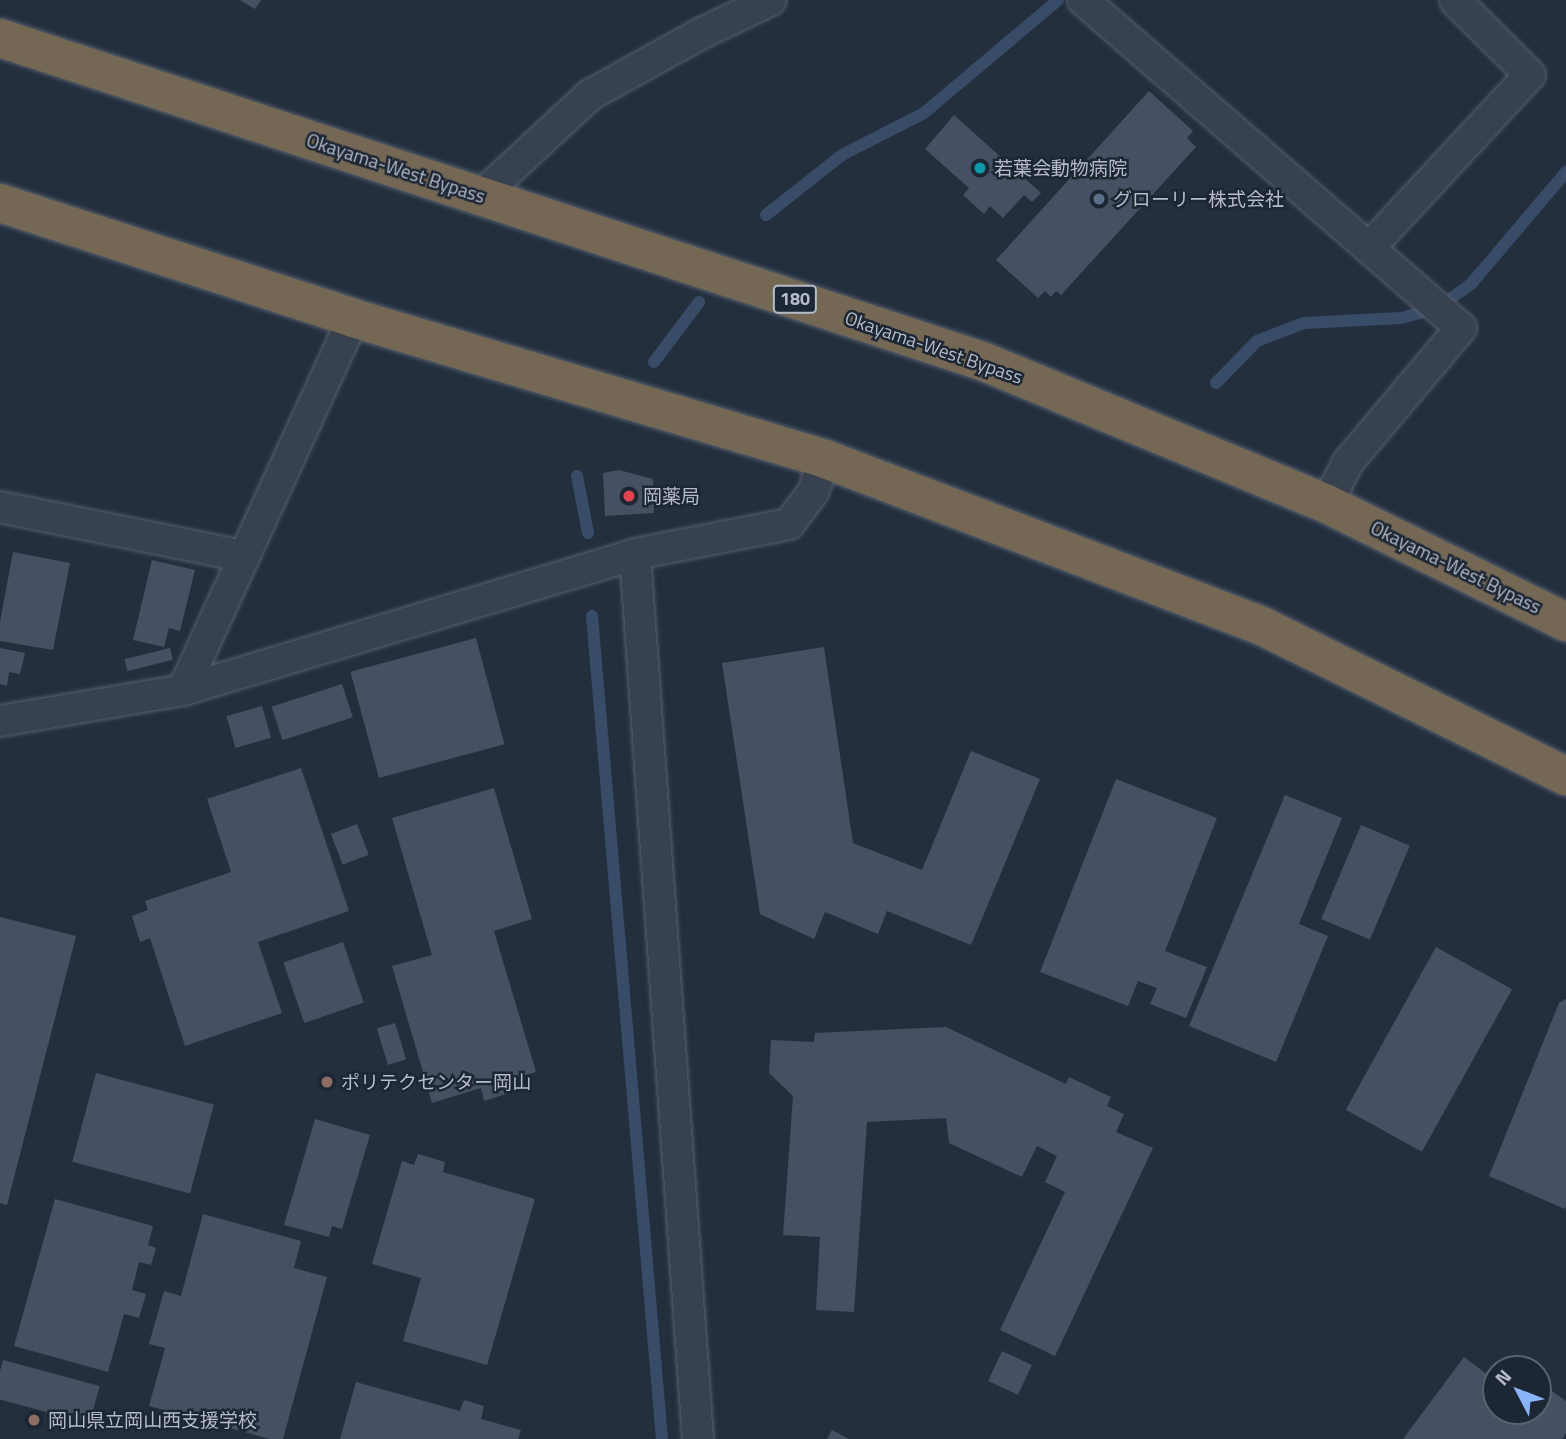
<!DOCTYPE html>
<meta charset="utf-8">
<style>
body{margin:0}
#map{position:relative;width:1566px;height:1439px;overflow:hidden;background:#242f3e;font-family:"Titillium Web","Noto Sans JP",sans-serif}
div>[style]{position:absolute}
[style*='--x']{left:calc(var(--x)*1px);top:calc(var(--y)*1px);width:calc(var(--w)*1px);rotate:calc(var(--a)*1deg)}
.stream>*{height:12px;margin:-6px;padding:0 6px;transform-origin:6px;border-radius:6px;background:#394c67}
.building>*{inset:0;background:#455162;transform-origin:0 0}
.roads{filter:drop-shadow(0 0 2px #565f6c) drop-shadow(0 0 2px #565f6c)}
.street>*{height:30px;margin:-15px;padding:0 15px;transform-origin:15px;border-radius:15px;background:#38414e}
.highway>*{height:38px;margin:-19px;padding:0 19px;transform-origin:19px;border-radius:19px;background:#746855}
.dots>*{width:19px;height:19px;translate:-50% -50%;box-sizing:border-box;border:4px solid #1d2633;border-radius:50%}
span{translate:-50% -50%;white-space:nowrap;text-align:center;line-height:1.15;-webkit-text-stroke:5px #1d2633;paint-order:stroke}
.shield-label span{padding:2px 5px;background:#1d2633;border:2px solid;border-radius:5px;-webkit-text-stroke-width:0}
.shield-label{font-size:18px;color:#b4bcc9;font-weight:700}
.street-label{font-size:19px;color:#b4bcc9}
.poi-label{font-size:19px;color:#b4bcc9}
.left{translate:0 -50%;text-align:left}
.north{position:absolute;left:1482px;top:1355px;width:70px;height:70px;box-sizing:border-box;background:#1d2633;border:2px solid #59626f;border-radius:50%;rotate:312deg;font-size:19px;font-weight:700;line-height:28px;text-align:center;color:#b4bcc9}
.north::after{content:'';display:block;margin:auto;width:24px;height:32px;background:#8ab4f8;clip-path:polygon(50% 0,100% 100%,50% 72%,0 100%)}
</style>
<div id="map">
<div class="stream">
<div style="--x:766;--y:215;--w:97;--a:-38.3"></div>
<div style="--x:842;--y:155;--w:92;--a:-27.1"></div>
<div style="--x:924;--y:113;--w:175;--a:-40.1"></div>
<div style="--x:654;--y:362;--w:75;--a:-53.1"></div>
<div style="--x:1216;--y:383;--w:59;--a:-45.7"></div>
<div style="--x:1257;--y:341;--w:50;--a:-21"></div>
<div style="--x:1304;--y:323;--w:97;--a:-3"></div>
<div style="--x:1401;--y:318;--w:38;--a:-15"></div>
<div style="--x:1438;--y:308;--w:41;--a:-36"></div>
<div style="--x:1471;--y:284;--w:147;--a:-49.7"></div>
<div style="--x:577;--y:476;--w:58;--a:79.1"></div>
<div style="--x:592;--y:616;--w:826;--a:85.14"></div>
</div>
<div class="building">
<div style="clip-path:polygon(240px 0,261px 0,255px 9px)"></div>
<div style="clip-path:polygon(1149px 91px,1193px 131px,1187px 138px,1196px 147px,1061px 295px,1056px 291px,1051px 297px,1045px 291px,1038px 298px,996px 260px)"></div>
<div style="clip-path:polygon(954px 115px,1041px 193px,1032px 202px,1024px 195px,1003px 218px,990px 206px,984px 214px,963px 195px,969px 188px,925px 149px)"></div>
<div style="clip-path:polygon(619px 470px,653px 479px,654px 513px,605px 516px,603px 473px)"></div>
<div style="clip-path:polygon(13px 552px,70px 563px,53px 650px,0 641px,0 622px)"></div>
<div style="clip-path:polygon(152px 560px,195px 570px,180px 631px,169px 628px,164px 647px,133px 640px)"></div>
<div style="left:476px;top:638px;width:110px;height:130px;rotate:75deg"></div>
<div style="clip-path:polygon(824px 647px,853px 843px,922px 870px,971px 751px,1040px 779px,971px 945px,887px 911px,878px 934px,825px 912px,814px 939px,760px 914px,722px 663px)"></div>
<div style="clip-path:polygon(0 648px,25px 653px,20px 674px,9px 672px,7px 686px,0 684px)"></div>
<div style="left:170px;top:648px;width:12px;height:47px;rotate:76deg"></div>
<div style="left:342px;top:684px;width:35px;height:74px;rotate:72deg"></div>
<div style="left:262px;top:706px;width:33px;height:37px;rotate:74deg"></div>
<div style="clip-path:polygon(301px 768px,349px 911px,258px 942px,282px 1013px,185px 1046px,150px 938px,140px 942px,132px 916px,148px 910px,145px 901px,231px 872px,207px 799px)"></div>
<div style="clip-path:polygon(1116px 779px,1217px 818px,1165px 951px,1207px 967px,1186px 1018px,1150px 1004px,1157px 988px,1138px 981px,1128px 1006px,1040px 972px)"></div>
<div style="clip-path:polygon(494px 788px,532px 919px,494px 931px,536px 1072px,505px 1081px,509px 1093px,484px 1101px,481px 1088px,432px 1103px,392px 966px,432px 955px,392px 818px)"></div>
<div style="clip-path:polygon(1285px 795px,1342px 818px,1299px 924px,1328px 936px,1276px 1062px,1189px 1026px)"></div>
<div style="left:357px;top:824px;width:33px;height:28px;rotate:69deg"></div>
<div style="left:1361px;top:825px;width:53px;height:102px;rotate:23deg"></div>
<div style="clip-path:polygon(0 917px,76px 936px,7px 1205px,0 1203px)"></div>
<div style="left:343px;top:942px;width:64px;height:63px;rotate:71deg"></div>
<div style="left:1436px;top:947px;width:87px;height:186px;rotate:29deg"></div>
<div style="clip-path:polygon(1566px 999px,1566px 1205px,1565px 1209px,1489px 1176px,1559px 1003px)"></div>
<div style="left:395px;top:1023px;width:38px;height:19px;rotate:73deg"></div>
<div style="clip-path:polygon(946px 1027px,1066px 1084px,1069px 1077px,1111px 1097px,1107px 1106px,1124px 1114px,1116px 1132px,1153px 1148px,1055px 1356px,1000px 1330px,1065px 1192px,1045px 1182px,1057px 1156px,1037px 1146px,1022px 1177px,949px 1143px,946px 1118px,867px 1122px,854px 1312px,816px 1310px,820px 1237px,783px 1235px,793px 1096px,769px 1073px,771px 1040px,814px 1042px,815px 1033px)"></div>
<div style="left:96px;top:1073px;width:122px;height:92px;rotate:15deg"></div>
<div style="clip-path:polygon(315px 1119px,370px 1135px,342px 1229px,332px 1226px,329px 1237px,284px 1225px)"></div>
<div style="clip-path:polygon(418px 1154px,445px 1162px,443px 1172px,535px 1199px,487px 1365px,403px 1341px,421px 1278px,372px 1264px,402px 1161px,414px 1165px)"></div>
<div style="clip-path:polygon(55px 1199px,153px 1226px,148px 1245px,156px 1248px,151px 1265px,139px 1262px,132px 1290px,146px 1294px,139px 1318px,124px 1314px,108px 1372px,14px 1346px)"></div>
<div style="clip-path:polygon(203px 1214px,301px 1241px,294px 1268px,327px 1277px,283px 1439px,270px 1439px,149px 1406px,165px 1348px,149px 1344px,164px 1291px,181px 1296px)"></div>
<div style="left:1002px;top:1351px;width:33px;height:33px;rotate:25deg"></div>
<div style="clip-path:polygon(1464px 1357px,1496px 1381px,1496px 1411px,1538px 1411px,1538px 1381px,1566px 1401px,1566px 1433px,1562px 1439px,1403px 1439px)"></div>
<div style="left:3px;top:1360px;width:100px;height:39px;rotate:15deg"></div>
<div style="clip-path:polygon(356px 1382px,460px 1411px,464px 1400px,484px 1406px,481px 1419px,521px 1430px,518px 1439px,340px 1439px)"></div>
<div style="clip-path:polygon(832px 1430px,849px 1439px,827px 1439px)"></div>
</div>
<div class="roads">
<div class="street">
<div style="--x:1083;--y:0;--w:500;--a:40.95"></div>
<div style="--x:1461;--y:328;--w:175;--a:130.1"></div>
<div style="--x:1348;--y:462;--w:47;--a:116.6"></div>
<div style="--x:481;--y:196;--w:149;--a:-42.8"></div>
<div style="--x:590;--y:95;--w:128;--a:-29"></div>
<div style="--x:702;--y:33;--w:76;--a:-25.6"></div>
<div style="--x:1369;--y:248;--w:236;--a:-47.1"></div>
<div style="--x:1530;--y:75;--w:106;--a:-135"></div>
<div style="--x:0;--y:507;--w:249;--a:11.4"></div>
<div style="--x:635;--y:554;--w:887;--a:85.93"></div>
<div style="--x:183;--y:690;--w:409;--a:-65.4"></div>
<div style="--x:0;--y:721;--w:186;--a:-9.6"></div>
<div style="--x:183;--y:690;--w:472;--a:-16.7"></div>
<div style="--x:635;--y:554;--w:157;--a:-11"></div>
<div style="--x:789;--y:524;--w:40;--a:-53"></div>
<div style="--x:813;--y:492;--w:35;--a:-70"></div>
</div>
<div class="highway">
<div style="--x:0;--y:38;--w:1034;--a:18.21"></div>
<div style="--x:982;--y:361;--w:373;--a:22.5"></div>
<div style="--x:1327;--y:504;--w:267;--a:26.3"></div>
<div style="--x:0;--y:203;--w:371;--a:18"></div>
<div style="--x:353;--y:318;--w:493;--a:16.6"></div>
<div style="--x:825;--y:459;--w:470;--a:20.9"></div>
<div style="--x:1264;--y:627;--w:337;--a:26.3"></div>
</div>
</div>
<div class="dots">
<div style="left:980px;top:168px;background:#0f9aa8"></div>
<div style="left:1099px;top:199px;background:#5c6f8a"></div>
<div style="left:629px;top:496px;background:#e0444e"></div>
<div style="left:327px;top:1082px;background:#8d6e63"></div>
<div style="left:34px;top:1420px;background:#8d6e63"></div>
</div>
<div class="shield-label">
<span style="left:795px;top:299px">180</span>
</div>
<div class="street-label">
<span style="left:396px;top:168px;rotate:18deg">Okayama-West Bypass</span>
<span style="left:934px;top:347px;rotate:19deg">Okayama-West Bypass</span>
<span style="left:1456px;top:567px;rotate:26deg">Okayama-West Bypass</span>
</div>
<div class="poi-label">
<span class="left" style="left:994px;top:168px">若葉会動物病院</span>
<span class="left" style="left:1113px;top:199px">グローリー株式会社</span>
<span class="left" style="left:643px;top:496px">岡薬局</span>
<span class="left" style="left:341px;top:1082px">ポリテクセンター岡山</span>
<span class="left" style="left:48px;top:1420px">岡山県立岡山西支援学校</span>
</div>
<div class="north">N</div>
</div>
